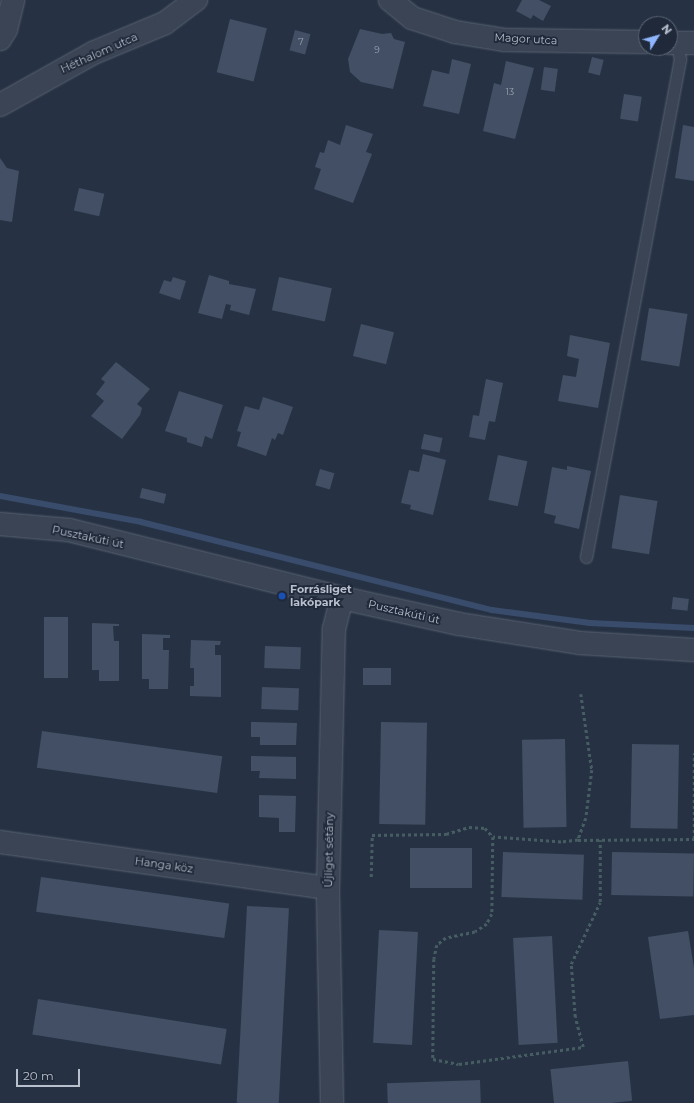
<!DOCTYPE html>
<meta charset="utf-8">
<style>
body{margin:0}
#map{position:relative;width:694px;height:1103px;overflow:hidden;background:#263244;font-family:Montserrat,sans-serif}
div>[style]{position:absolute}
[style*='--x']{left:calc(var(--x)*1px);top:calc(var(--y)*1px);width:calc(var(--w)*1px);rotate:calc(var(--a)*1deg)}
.stream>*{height:6px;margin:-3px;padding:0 3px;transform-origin:3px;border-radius:3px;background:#394c6c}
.building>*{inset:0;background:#424f64;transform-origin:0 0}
.path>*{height:2.5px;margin-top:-1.25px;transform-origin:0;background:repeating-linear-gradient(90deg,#465e61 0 3px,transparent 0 6px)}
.roads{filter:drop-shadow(0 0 1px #596271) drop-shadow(0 0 1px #596271)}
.service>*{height:11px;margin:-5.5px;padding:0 5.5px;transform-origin:5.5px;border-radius:5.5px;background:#3a4454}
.minor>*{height:22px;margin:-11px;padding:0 11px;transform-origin:11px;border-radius:11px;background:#3a4454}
.tertiary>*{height:22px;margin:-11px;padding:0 11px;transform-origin:11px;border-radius:11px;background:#3a4454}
.dots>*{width:11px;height:11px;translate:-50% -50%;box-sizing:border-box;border:2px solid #1f2939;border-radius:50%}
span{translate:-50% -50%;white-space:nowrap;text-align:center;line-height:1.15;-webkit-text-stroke:3.5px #1f2939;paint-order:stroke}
.number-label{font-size:9px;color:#9aa3b3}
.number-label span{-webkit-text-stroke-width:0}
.street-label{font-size:11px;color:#b8bfcd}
.poi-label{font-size:11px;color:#b8bfcd;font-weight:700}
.left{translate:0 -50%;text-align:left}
.north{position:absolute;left:638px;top:16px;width:40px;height:40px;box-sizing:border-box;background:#1f2939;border:1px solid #5c6574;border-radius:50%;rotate:53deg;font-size:11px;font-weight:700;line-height:16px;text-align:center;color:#b8bfcd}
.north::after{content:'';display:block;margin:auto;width:14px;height:18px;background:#8eb5fd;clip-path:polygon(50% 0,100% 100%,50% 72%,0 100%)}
.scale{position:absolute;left:16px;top:1069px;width:64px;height:18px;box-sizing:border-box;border:2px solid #b8bfcd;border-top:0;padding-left:5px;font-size:12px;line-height:14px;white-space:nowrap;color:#b8bfcd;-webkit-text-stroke:3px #1f2939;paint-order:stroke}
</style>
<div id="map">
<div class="stream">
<div style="--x:0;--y:496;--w:143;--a:10.4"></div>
<div style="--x:141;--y:522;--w:362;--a:14.1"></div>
<div style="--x:492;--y:610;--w:99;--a:7.6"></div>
<div style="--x:590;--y:623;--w:104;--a:2.8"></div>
</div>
<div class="building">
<div style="clip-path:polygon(522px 0,539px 0,551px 6px,543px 21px,533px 15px,531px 19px,516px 11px)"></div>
<div style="left:230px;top:19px;width:38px;height:55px;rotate:14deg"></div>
<div style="clip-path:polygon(360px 29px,382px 34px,391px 33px,394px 39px,405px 42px,393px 89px,361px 82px,350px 72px,348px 59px)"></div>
<div style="left:295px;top:30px;width:16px;height:21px;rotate:15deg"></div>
<div style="left:592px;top:57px;width:12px;height:16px;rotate:14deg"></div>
<div style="clip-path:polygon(452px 59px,471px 64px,459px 114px,423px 106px,432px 70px,449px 74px)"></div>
<div style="clip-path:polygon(506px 61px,534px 68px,515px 139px,483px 131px,494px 83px,501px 85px)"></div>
<div style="left:544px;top:67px;width:14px;height:23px;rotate:8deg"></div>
<div style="left:624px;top:94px;width:18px;height:25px;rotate:9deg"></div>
<div style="clip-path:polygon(346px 125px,373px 134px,366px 152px,372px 154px,353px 203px,314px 189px,321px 169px,315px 167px,320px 152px,324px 153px,328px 140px,340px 145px)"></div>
<div style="clip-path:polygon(683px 125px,694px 127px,694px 181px,675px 178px)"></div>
<div style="clip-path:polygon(0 158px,7px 168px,19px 171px,12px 222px,0 220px)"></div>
<div style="left:79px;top:188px;width:26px;height:23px;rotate:13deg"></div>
<div style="clip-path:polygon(209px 275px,229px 281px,229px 284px,256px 289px,249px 315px,230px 310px,231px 305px,226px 304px,222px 319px,198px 313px)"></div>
<div style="clip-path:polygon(173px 277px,186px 281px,180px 300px,159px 293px,164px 280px,171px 282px)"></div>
<div style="left:279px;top:277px;width:54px;height:34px;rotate:12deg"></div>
<div style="left:649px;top:308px;width:39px;height:53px;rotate:9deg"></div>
<div style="left:361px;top:324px;width:34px;height:33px;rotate:14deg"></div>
<div style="clip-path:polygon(570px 335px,610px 343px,598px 408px,558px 401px,563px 375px,576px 377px,579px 359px,567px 356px)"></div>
<div style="clip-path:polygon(116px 362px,150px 389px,137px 404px,142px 408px,140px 415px,122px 439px,91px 416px,104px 401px,96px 394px,105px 382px,101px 379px)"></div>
<div style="clip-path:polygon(486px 379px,503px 383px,495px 422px,489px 421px,485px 440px,469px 437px,473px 415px,479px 416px)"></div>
<div style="clip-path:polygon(179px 391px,223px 405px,212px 439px,205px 436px,202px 447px,187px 442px,187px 438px,165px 431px)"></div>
<div style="clip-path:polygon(263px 397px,293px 407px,283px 435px,278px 433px,275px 440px,272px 438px,266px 456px,237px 446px,241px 432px,237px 431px,245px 406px,259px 410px)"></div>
<div style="left:424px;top:434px;width:19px;height:15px;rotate:12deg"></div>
<div style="clip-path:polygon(423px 454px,446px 460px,433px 515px,410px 509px,411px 505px,401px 503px,409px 470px,419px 472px)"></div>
<div style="left:498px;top:455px;width:30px;height:46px;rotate:12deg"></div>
<div style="clip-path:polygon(567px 466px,591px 471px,579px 529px,554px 523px,556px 516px,544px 513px,552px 467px,567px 470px)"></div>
<div style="left:320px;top:469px;width:15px;height:17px;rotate:16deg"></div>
<div style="left:142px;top:488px;width:25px;height:10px;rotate:14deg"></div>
<div style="left:620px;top:495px;width:38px;height:54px;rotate:9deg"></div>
<div style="left:673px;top:597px;width:16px;height:12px;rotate:7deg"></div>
<div style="left:44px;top:617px;width:24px;height:61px"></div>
<div style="clip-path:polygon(92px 623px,119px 624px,119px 626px,113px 626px,114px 641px,119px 641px,119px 681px,99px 681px,99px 670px,92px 670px)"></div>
<div style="clip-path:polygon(142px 634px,170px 635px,170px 638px,163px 638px,163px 650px,169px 650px,168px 689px,149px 689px,149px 679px,142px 679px)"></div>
<div style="clip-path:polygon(191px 640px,221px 641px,220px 645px,215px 645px,215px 655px,221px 655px,221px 697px,190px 696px,190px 686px,194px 686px,194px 668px,190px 668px)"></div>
<div style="left:265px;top:646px;width:36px;height:22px;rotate:2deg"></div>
<div style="left:363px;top:668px;width:28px;height:17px"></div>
<div style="left:262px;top:687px;width:37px;height:22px;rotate:2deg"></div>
<div style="clip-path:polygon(251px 722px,297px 723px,296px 745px,260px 745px,260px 737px,251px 737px)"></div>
<div style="left:381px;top:722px;width:46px;height:102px;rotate:1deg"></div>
<div style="left:42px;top:731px;width:182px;height:37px;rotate:8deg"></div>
<div style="left:565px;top:739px;width:88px;height:43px;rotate:89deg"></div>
<div style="left:632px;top:744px;width:47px;height:84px;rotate:1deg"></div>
<div style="clip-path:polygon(251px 756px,296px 757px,296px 779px,259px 778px,260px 771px,251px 771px)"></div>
<div style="clip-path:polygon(259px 795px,296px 796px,295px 832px,279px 832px,279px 818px,259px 817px)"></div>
<div style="left:410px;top:848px;width:62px;height:40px"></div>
<div style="left:503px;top:852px;width:81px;height:45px;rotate:2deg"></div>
<div style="left:612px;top:852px;width:82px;height:43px;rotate:1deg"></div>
<div style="left:41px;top:877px;width:190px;height:35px;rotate:8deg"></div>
<div style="left:247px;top:906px;width:42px;height:197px;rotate:3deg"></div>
<div style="left:379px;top:930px;width:39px;height:113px;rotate:3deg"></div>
<div style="clip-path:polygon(688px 931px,694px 968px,694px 1015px,660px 1019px,648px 937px)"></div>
<div style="left:552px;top:936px;width:107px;height:39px;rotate:87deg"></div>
<div style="left:38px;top:999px;width:191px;height:36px;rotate:9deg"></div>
<div style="left:628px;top:1061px;width:40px;height:78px;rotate:84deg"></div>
<div style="left:480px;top:1080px;width:23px;height:93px;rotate:88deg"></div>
</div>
<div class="path">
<div style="--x:581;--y:694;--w:77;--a:81.8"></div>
<div style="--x:592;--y:770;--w:48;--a:97.1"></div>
<div style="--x:586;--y:818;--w:23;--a:110"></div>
<div style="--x:578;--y:840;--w:116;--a:-0.5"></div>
<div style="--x:694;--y:839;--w:86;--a:-90"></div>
<div style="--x:578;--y:840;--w:17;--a:173"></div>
<div style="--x:561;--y:842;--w:68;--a:-175.8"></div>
<div style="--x:493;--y:837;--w:77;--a:90.7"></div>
<div style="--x:492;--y:914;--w:11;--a:117"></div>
<div style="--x:487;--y:924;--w:14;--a:146"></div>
<div style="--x:475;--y:932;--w:30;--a:168"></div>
<div style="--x:446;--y:938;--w:11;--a:142"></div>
<div style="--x:437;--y:945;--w:14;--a:102"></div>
<div style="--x:434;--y:959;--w:100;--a:90.6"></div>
<div style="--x:433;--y:1059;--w:26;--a:11"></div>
<div style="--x:459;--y:1064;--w:125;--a:-7.8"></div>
<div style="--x:583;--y:1047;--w:31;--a:-105"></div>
<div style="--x:575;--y:1017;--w:53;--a:-94.3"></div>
<div style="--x:571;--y:964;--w:68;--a:-64.9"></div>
<div style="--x:600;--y:902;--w:62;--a:-90"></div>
<div style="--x:371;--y:877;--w:42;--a:-88.6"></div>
<div style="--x:372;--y:835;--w:74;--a:-0.8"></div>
<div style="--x:446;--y:834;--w:24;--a:-17"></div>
<div style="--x:469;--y:827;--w:16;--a:4"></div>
<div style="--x:485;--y:828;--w:12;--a:48"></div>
</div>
<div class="roads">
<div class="service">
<div style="--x:586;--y:557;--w:507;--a:-79.31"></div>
<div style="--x:680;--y:59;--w:16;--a:-101"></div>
</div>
<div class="minor">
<div style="--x:390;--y:0;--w:28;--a:39"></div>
<div style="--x:412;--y:18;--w:45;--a:18"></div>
<div style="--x:455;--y:32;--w:51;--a:9.1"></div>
<div style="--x:505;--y:40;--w:141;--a:0.8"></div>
<div style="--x:0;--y:39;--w:12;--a:-59"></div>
<div style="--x:6;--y:29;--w:30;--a:-76"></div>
<div style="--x:670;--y:43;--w:24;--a:0"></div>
<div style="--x:0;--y:105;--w:107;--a:-29.2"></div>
<div style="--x:93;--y:53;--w:78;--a:-22.6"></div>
<div style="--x:165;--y:23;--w:39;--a:-37"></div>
<div style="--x:0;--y:842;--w:331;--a:8"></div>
<div style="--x:332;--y:1103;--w:215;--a:-91.1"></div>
<div style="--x:328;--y:888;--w:259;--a:-88.7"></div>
<div style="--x:334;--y:629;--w:32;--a:-76"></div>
</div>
<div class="tertiary">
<div style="--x:0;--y:524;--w:69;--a:5"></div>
<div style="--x:69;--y:530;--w:281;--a:14"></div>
<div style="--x:342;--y:598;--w:120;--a:12.5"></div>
<div style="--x:459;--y:624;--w:122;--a:8.9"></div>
<div style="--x:580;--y:643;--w:114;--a:3.5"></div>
</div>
</div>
<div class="dots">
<div style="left:282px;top:596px;background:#1a4fb4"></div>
</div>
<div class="number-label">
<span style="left:301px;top:42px">7</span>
<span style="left:377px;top:50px">9</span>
<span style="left:510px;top:92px">13</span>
</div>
<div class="street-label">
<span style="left:526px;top:39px;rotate:3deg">Magor utca</span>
<span style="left:99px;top:53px;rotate:-24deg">Héthalom utca</span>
<span style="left:88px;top:537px;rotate:12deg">Pusztakúti út</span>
<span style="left:404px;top:612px;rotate:13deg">Pusztakúti út</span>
<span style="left:329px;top:850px;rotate:-89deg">Újliget sétány</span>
<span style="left:164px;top:865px;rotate:8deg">Hanga köz</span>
</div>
<div class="poi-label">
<span class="left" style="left:290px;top:596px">Forrásliget<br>lakópark</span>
</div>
<div class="north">N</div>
<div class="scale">20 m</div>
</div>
